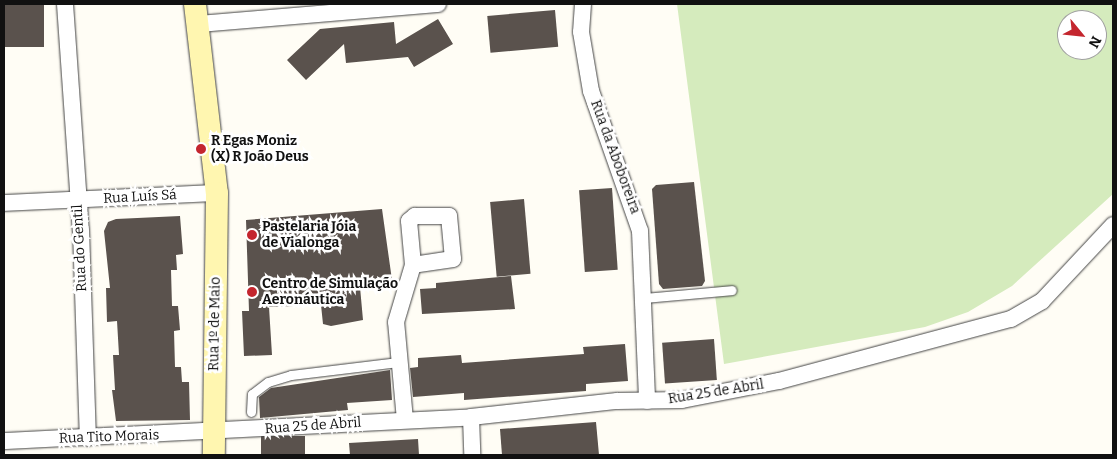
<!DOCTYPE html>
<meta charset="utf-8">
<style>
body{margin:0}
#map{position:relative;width:1117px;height:459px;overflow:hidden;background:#fffdf5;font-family:Bitter,serif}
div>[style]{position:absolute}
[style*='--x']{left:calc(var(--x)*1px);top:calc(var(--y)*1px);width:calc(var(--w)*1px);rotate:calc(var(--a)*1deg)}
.green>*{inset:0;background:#d5ebbd}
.building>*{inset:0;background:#5a524d;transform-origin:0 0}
.roads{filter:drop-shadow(0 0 1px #444) drop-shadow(0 0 1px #444)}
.lane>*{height:9px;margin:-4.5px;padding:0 4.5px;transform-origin:4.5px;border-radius:4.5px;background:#fff}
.street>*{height:16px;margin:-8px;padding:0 8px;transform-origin:8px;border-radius:8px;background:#fff}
.secondary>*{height:22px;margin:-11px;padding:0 11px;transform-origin:11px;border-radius:11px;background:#fff6b0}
.dots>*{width:14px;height:14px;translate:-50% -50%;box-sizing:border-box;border:2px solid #fff;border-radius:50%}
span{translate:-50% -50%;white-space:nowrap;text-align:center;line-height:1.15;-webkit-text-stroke:5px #fff;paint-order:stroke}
.poi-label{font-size:14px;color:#111;font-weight:700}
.left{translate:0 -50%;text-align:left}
.street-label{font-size:14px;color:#111}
.frame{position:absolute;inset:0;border:5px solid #111;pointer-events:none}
.north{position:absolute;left:1057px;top:10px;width:50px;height:50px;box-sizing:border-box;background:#fff;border:1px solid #a0a0a0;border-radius:50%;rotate:118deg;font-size:14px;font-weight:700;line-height:20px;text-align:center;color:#111}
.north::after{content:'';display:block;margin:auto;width:18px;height:22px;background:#c4262e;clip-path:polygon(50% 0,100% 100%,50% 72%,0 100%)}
</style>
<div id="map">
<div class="green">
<div style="clip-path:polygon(evenodd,677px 4px,1113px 4px,1113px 194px,1012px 286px,968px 312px,925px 327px,724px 364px,677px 4px,1067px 20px,1097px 20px,1097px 50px,1067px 50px,1067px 20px)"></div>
</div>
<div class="building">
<div style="left:4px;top:4px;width:40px;height:43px"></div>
<div style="left:555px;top:10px;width:37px;height:68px;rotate:85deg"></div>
<div style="clip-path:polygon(438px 19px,453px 44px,414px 67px,408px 57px,346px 63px,344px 44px,306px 80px,287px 60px,320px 29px,394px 22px,396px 44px)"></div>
<div style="clip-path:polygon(694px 182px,705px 281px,702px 286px,663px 289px,659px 284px,652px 189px,656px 185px)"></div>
<div style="left:612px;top:188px;width:82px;height:33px;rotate:86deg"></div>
<div style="left:524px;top:199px;width:75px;height:34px;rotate:85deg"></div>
<div style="clip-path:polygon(382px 209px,392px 280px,389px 285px,360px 287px,363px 320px,331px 326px,323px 324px,321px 305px,269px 307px,272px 355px,244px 356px,242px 311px,249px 311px,246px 220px)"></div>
<div style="clip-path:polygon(180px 216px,183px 254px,176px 255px,177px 270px,171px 270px,172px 306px,178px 306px,180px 330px,174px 331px,175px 367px,181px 367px,182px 382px,189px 382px,190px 420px,116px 421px,112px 390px,115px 390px,113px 355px,119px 355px,117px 321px,107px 322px,106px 288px,110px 288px,104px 231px,108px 222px,116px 219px)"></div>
<div style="clip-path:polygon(511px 276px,515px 309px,422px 314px,420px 289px,436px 288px,436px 283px)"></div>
<div style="left:714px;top:339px;width:41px;height:52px;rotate:86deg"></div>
<div style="clip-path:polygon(625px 344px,628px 381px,586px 384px,586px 391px,464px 400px,464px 393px,413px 397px,410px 368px,418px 367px,418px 358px,461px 355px,462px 363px,584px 354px,583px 347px)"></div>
<div style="clip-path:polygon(390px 370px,392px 400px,347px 403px,348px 410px,260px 418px,259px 397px,271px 388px)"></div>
<div style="clip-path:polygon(596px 422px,599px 455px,502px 455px,500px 429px)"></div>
<div style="left:305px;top:436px;width:19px;height:44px;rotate:90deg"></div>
<div style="clip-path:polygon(418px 439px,419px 455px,350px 455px,349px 443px)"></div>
</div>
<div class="roads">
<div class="lane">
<div style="--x:643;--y:298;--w:89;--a:-5.1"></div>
<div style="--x:251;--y:412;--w:18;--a:-87"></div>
<div style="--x:252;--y:394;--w:20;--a:-37"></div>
<div style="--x:268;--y:382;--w:24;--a:-17"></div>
<div style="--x:291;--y:375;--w:108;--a:-6.9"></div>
</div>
<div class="street">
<div style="--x:65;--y:4;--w:227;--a:86"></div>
<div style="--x:81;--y:230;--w:208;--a:88.1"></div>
<div style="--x:583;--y:4;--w:28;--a:94"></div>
<div style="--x:581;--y:32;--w:60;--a:80.4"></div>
<div style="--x:591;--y:91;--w:148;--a:70.7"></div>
<div style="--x:640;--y:231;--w:170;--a:87.6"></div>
<div style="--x:198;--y:24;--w:241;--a:-4.8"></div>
<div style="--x:4;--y:203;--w:213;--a:-2.7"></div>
<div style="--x:471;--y:417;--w:38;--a:88"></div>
<div style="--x:405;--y:420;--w:98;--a:-95.2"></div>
<div style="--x:396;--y:322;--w:59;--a:-73.4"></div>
<div style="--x:413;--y:265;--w:44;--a:-95.2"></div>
<div style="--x:409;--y:221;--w:8;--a:-40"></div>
<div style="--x:415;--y:216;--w:34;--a:0"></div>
<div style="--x:449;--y:216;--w:43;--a:84.7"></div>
<div style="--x:453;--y:259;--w:40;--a:171.5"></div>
<div style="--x:4;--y:441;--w:468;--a:-2.9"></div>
<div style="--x:471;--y:417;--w:147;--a:-6.3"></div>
<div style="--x:617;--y:401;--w:65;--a:-0.9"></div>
<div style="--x:682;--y:400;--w:99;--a:-11.1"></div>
<div style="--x:779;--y:381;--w:240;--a:-15"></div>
<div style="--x:1011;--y:319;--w:36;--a:-30"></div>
<div style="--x:1042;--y:301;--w:104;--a:-46.9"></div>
</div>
<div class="secondary">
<div style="--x:195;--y:4;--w:190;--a:83.4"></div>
<div style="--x:217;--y:193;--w:262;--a:90.7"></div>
</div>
</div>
<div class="dots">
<div style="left:201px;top:149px;background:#c4262e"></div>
<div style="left:252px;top:235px;background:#c4262e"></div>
<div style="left:252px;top:292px;background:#c4262e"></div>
</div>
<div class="poi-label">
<span class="left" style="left:211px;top:149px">R Egas Moniz<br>(X) R João Deus</span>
<span class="left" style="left:262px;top:235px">Pastelaria Jóia<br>de Vialonga</span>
<span class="left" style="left:262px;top:292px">Centro de Simulação<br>Aeronáutica</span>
</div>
<div class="street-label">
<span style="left:615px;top:157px;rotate:70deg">Rua da Aboboreira</span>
<span style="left:140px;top:197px;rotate:-3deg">Rua Luís Sá</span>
<span style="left:80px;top:248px;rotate:-93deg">Rua do Gentil</span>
<span style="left:215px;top:324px;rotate:-89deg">Rua 1º de Maio</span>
<span style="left:716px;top:392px;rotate:-9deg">Rua 25 de Abril</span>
<span style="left:313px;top:426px;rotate:-4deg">Rua 25 de Abril</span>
<span style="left:109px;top:437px;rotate:-2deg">Rua Tito Morais</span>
</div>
<div class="frame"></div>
<div class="north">N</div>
</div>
